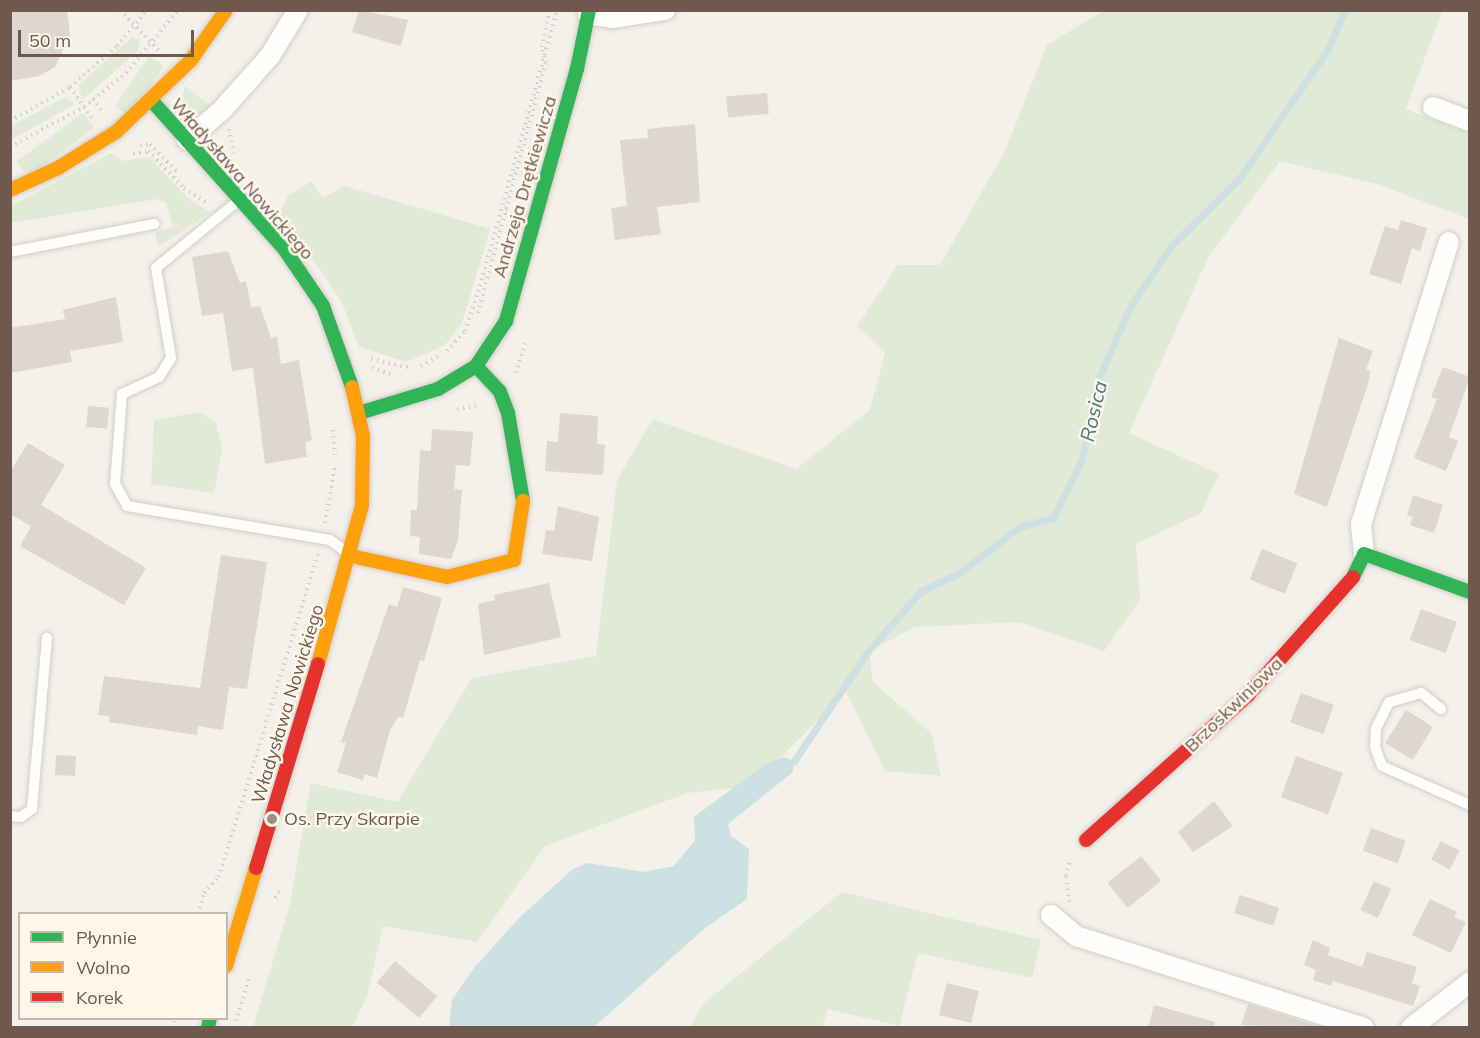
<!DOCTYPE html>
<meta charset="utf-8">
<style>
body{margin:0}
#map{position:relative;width:1480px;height:1038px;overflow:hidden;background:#f4f0ea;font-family:Mulish,sans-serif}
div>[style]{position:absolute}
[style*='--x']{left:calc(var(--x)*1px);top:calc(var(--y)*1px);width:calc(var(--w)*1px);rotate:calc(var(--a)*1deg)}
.green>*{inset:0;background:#e1ead6;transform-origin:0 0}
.water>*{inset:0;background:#cde1e3}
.stream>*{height:7px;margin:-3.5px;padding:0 3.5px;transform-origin:3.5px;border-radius:3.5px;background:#cde1e3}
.building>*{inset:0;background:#ded6d0;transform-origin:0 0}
.path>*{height:4px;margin-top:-2px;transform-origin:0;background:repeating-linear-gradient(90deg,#d5d0cb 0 1.5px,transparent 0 6px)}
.roads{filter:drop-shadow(0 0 2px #d3cdc8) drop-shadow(0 0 2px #d3cdc8)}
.lane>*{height:10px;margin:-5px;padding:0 5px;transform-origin:5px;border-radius:5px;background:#fdfdfc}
.street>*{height:20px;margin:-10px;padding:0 10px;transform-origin:10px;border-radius:10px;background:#fdfdfc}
.fast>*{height:14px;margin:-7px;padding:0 7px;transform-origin:7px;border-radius:7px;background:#30b455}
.slow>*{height:14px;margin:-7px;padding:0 7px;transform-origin:7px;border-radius:7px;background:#ff9f0a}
.jam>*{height:14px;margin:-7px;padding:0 7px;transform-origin:7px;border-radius:7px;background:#e5322d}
.dots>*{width:16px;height:16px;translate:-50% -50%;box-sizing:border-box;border:3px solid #fdf6eb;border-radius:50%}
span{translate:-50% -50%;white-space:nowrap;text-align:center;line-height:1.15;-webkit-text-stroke:5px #fdf6eb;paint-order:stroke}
.street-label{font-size:18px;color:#6f594d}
.poi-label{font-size:18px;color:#6f594d}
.left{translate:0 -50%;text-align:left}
.water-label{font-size:20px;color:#4a7780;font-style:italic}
.frame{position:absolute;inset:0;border:12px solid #6f594d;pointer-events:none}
.legend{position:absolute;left:18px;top:912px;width:210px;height:108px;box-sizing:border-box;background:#fdf6eb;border:2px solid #c4b7ac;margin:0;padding:8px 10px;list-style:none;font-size:18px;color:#6f594d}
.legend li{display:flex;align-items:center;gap:12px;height:30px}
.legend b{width:30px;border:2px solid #c4b7ac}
.scale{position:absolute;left:18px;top:30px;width:176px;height:27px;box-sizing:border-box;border:3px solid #6f594d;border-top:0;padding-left:8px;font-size:18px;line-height:21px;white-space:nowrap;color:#6f594d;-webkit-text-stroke:4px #fdf6eb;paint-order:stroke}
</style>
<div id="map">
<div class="green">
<div style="clip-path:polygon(1103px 11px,1442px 11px,1406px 109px,1469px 134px,1469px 219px,1377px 184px,1280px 161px,1208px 258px,1129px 433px,1219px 474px,1201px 513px,1136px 544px,1140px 600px,1104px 651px,1019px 622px,915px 627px,869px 651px,873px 682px,931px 733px,941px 776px,885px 771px,846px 692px,752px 786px,687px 793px,545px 846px,477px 942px,383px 926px,367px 996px,352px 1027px,253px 1028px,290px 903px,311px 783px,397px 802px,472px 678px,596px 656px,617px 480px,653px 419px,796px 469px,870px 410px,885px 352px,857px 326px,898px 265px,940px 265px,1005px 151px,1047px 45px)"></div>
<div style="clip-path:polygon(133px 36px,140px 42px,138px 51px,82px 100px,79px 85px)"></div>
<div style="left:149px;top:56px;width:18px;height:61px;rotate:34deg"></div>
<div style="clip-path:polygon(185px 86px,214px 109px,189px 117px,180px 105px)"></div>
<div style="clip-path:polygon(65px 97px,75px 104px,11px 140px,11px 126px)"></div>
<div style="left:83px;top:113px;width:19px;height:82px;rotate:54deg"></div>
<div style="clip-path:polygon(111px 153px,122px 161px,149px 157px,190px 200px,211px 212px,158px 247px,155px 232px,173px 227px,166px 203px,157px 199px,11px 223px,11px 206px)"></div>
<div style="clip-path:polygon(312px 181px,322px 198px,345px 186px,490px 229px,462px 323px,445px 345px,407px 362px,359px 347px,343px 305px,322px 272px,281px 225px,280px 211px,288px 196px)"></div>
<div style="clip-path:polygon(200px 412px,216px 422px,222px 451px,214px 493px,151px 484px,154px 420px)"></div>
<div style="clip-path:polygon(842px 892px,1041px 940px,1032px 978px,918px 953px,899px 1026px,828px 1009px,822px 1027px,690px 1027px,704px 1003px)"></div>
</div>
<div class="water">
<div style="clip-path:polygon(784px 757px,794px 761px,793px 772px,728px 824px,730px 835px,749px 849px,747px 899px,705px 928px,594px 1027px,449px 1027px,452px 1000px,474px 968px,520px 917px,573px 869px,587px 863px,644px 872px,674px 866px,695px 840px,694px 817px,764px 765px)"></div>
</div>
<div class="stream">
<div style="--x:794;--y:761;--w:134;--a:-56"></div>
<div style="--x:869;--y:650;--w:79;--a:-48.6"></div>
<div style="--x:921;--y:591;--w:44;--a:-25.4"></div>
<div style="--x:961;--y:572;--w:73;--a:-37.8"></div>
<div style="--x:1019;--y:527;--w:35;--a:-15"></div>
<div style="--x:1053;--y:518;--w:66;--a:-63.8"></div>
<div style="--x:1082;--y:459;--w:81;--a:-78.6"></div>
<div style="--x:1098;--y:380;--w:82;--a:-66.3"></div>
<div style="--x:1131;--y:305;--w:71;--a:-55.9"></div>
<div style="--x:1171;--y:246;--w:95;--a:-44.6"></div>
<div style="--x:1239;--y:179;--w:158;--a:-55.6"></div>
<div style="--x:1328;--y:49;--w:43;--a:-66.4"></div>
</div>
<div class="building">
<div style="clip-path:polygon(10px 10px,67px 10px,70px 35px,55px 67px,39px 76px,10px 81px)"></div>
<div style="clip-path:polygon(359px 10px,408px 20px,401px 46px,352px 32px)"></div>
<div style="left:767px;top:93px;width:21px;height:41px;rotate:85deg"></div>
<div style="clip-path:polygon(695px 124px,700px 202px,657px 207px,661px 234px,615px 240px,611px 208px,627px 206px,620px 140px,648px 138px,647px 129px)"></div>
<div style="clip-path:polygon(1401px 220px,1427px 228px,1420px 251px,1412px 248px,1401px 284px,1369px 274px,1385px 226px,1398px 230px)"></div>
<div style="clip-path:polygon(228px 251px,240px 283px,246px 281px,251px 307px,260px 306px,271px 338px,277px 337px,281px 364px,299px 360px,312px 440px,305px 442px,307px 457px,265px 464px,253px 368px,232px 371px,223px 313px,202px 316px,192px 257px)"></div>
<div style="clip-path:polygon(116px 297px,123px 342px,70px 351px,72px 362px,10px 373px,10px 328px,65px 319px,63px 310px)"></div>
<div style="clip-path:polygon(1339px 338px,1373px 351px,1366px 370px,1370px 371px,1368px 384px,1327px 507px,1294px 494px)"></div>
<div style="clip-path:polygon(1443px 367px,1470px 377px,1449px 437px,1458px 441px,1446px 471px,1414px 458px,1437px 399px,1431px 397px)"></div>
<div style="left:88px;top:406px;width:21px;height:21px;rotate:5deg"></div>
<div style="clip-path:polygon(560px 413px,598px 416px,597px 444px,605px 445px,603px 475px,545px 471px,547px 441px,558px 442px)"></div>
<div style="clip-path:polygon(432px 429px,473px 432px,470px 466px,456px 465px,454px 489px,462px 490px,458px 540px,451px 559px,419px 554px,420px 537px,410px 536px,411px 510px,417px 510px,420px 450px,431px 451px)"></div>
<div style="clip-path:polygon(28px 443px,65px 465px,41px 505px,146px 568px,124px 605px,20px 546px,31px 526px,10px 514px,10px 472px)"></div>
<div style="clip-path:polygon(1413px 495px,1443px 505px,1434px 533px,1410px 525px,1413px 517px,1407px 516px)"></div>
<div style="clip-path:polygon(558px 506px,599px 517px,592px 561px,542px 554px,546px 530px,554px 531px)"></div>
<div style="left:1262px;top:549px;width:38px;height:33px;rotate:22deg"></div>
<div style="clip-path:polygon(221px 555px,267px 562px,247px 689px,229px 687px,223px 730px,198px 726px,197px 735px,109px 722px,109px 716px,98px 715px,104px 676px,200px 688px)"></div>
<div style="clip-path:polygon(549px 583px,561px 637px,484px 655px,478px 604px,495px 600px,494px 595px)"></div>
<div style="clip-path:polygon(403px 587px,442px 598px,424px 661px,420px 660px,403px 718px,398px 717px,390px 730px,377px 778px,364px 774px,363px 780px,337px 772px,346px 743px,341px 742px,389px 604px,397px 607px)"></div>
<div style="left:1421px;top:609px;width:38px;height:33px;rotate:20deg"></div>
<div style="left:1301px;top:693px;width:35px;height:31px;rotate:20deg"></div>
<div style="left:1406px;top:710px;width:32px;height:39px;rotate:32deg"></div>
<div style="left:56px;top:755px;width:20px;height:20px;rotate:3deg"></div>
<div style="left:1296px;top:756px;width:50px;height:44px;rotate:20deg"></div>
<div style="clip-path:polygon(1214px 801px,1233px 826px,1193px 852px,1178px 832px)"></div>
<div style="left:1371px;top:828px;width:37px;height:24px;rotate:20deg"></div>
<div style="left:1441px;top:841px;width:21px;height:21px;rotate:28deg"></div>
<div style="left:1141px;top:856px;width:32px;height:43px;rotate:51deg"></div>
<div style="left:1374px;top:881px;width:19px;height:32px;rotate:25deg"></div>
<div style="left:1240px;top:895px;width:41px;height:19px;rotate:18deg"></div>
<div style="clip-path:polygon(1430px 899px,1457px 912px,1454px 917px,1466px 922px,1451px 953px,1412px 935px)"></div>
<div style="clip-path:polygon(1313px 940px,1330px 948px,1328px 955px,1362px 967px,1367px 952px,1417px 967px,1412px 983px,1420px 986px,1413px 1006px,1333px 981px,1331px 986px,1313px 980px,1316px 970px,1304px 965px)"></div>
<div style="left:395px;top:961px;width:55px;height:28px;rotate:40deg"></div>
<div style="left:947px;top:983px;width:33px;height:33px;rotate:14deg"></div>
<div style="clip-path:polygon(1248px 1004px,1318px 1026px,1318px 1028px,1241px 1025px)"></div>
<div style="clip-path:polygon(1154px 1005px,1215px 1022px,1214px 1028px,1148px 1028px)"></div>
</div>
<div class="path">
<div style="--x:120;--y:10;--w:59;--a:46.4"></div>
<div style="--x:70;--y:87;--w:38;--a:55"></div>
<div style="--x:93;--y:99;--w:15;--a:53"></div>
<div style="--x:10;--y:121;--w:69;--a:-29.5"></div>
<div style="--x:70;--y:87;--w:62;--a:-41.1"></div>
<div style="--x:117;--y:46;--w:47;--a:-50.2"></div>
<div style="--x:229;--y:129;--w:25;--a:79"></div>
<div style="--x:140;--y:145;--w:10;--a:-6"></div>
<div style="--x:150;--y:144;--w:39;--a:46"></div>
<div style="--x:10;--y:147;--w:84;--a:-28.4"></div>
<div style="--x:84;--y:107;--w:54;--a:-39"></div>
<div style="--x:126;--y:73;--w:82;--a:-50.5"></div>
<div style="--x:133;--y:153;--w:15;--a:-8"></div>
<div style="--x:148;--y:151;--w:52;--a:45.8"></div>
<div style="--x:184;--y:188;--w:27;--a:33"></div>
<div style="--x:506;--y:209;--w:151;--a:-74.7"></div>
<div style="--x:546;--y:63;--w:16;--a:-104"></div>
<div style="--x:542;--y:47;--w:38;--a:-79"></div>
<div style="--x:478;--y:313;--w:108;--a:-74.9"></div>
<div style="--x:506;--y:209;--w:4;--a:14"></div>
<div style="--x:447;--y:351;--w:27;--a:-48"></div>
<div style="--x:465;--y:331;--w:47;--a:-71.6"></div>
<div style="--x:480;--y:286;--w:287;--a:-74.4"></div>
<div style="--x:371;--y:359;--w:40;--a:13"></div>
<div style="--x:421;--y:366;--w:20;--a:-30"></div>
<div style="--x:372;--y:368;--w:22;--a:18"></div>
<div style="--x:516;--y:373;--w:31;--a:-73"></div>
<div style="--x:457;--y:409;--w:23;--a:-10"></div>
<div style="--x:333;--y:430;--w:25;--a:85"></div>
<div style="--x:325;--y:523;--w:59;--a:-80.2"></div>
<div style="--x:275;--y:898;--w:10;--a:-53"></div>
<div style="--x:1069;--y:902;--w:26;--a:-97"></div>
<div style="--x:1066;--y:876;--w:16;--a:-76"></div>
<div style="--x:198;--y:914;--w:22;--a:-74"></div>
<div style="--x:204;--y:893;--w:22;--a:-47"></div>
<div style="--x:219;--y:877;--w:338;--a:-73"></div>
<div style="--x:236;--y:1021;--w:44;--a:-72.8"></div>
<div style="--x:174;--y:1028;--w:10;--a:-90"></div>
</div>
<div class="roads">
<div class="lane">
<div style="--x:239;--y:200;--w:107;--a:140.7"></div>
<div style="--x:156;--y:268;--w:91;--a:80.5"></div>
<div style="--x:171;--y:358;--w:22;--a:122"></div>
<div style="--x:159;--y:377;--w:41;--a:155.3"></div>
<div style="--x:122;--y:394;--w:90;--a:94.4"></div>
<div style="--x:115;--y:484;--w:25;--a:61"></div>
<div style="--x:127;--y:506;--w:206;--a:9.5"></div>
<div style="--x:330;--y:540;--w:24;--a:36"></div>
<div style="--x:10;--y:252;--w:147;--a:-11"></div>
<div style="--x:1441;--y:709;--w:26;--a:-141"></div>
<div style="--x:1421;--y:693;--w:33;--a:164"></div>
<div style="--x:1389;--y:702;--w:30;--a:116"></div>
<div style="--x:1376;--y:729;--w:18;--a:93"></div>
<div style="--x:1375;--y:747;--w:20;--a:70"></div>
<div style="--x:1382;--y:766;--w:96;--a:23.9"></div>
<div style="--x:10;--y:816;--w:11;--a:5"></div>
<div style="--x:21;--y:817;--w:14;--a:-36"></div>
<div style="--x:32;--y:809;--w:172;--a:-85"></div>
</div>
<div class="street">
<div style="--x:588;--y:14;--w:24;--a:9"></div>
<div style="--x:612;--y:18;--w:54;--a:-8.6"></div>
<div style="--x:1433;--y:107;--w:40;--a:21"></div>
<div style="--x:187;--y:140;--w:46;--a:-40.6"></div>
<div style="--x:222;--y:110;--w:72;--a:-48.4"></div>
<div style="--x:270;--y:56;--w:54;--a:-58.7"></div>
<div style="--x:1364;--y:554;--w:30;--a:-96"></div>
<div style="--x:1361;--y:524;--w:295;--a:-72.7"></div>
<div style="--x:1051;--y:915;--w:33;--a:40"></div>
<div style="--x:1076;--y:936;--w:302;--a:17.7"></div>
<div style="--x:1411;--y:1028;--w:75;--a:-37.9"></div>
</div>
<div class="fast">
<div style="--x:152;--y:101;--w:200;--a:48.2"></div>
<div style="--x:285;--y:250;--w:68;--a:55.8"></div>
<div style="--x:323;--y:306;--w:86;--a:70.3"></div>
<div style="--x:476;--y:366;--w:54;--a:-56.3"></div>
<div style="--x:506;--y:321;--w:262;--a:-74.3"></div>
<div style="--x:577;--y:69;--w:60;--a:-78.5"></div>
<div style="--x:359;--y:413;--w:83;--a:-16.9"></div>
<div style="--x:438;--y:389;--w:44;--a:-31.2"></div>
<div style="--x:476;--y:366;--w:35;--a:47"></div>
<div style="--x:500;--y:392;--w:22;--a:69"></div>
<div style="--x:508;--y:413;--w:89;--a:80.3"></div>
<div style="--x:1353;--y:577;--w:25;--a:-64"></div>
<div style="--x:1364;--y:554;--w:113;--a:19.7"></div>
<div style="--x:208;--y:1028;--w:10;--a:-79"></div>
</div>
<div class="slow">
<div style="--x:10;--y:190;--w:53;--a:-24.6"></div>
<div style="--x:58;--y:168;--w:68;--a:-31.8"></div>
<div style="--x:116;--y:132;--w:104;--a:-43.8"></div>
<div style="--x:191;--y:60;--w:61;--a:-55"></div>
<div style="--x:351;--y:556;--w:98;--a:12.3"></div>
<div style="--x:447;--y:577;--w:69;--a:-14.2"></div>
<div style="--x:514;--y:560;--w:60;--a:-81.3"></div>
<div style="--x:318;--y:664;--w:165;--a:-74.5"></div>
<div style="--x:362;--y:505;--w:69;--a:-89.2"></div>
<div style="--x:363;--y:436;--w:50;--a:-102.7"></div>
<div style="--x:226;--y:966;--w:102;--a:-73"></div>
</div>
<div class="jam">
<div style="--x:1086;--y:840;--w:217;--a:-41.8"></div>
<div style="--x:1248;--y:695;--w:158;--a:-48.3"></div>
<div style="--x:256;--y:868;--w:213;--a:-73.1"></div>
</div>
</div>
<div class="dots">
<div style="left:272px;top:819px;background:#9e8e84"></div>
</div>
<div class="street-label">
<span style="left:242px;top:179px;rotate:49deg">Władysława Nowickiego</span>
<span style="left:525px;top:187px;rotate:-74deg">Andrzeja Drętkiewicza</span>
<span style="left:288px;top:704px;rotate:-73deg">Władysława Nowickiego</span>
<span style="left:1234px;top:705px;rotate:-44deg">Brzoskwiniowa</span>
</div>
<div class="poi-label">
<span class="left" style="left:284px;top:819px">Os. Przy Skarpie</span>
</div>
<div class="water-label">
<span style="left:1093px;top:411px;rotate:-77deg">Rosica</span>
</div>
<div class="frame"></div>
<ul class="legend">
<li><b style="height:8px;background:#30b455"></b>Płynnie</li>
<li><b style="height:8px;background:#ff9f0a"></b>Wolno</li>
<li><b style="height:8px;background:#e5322d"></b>Korek</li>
</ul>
<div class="scale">50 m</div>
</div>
